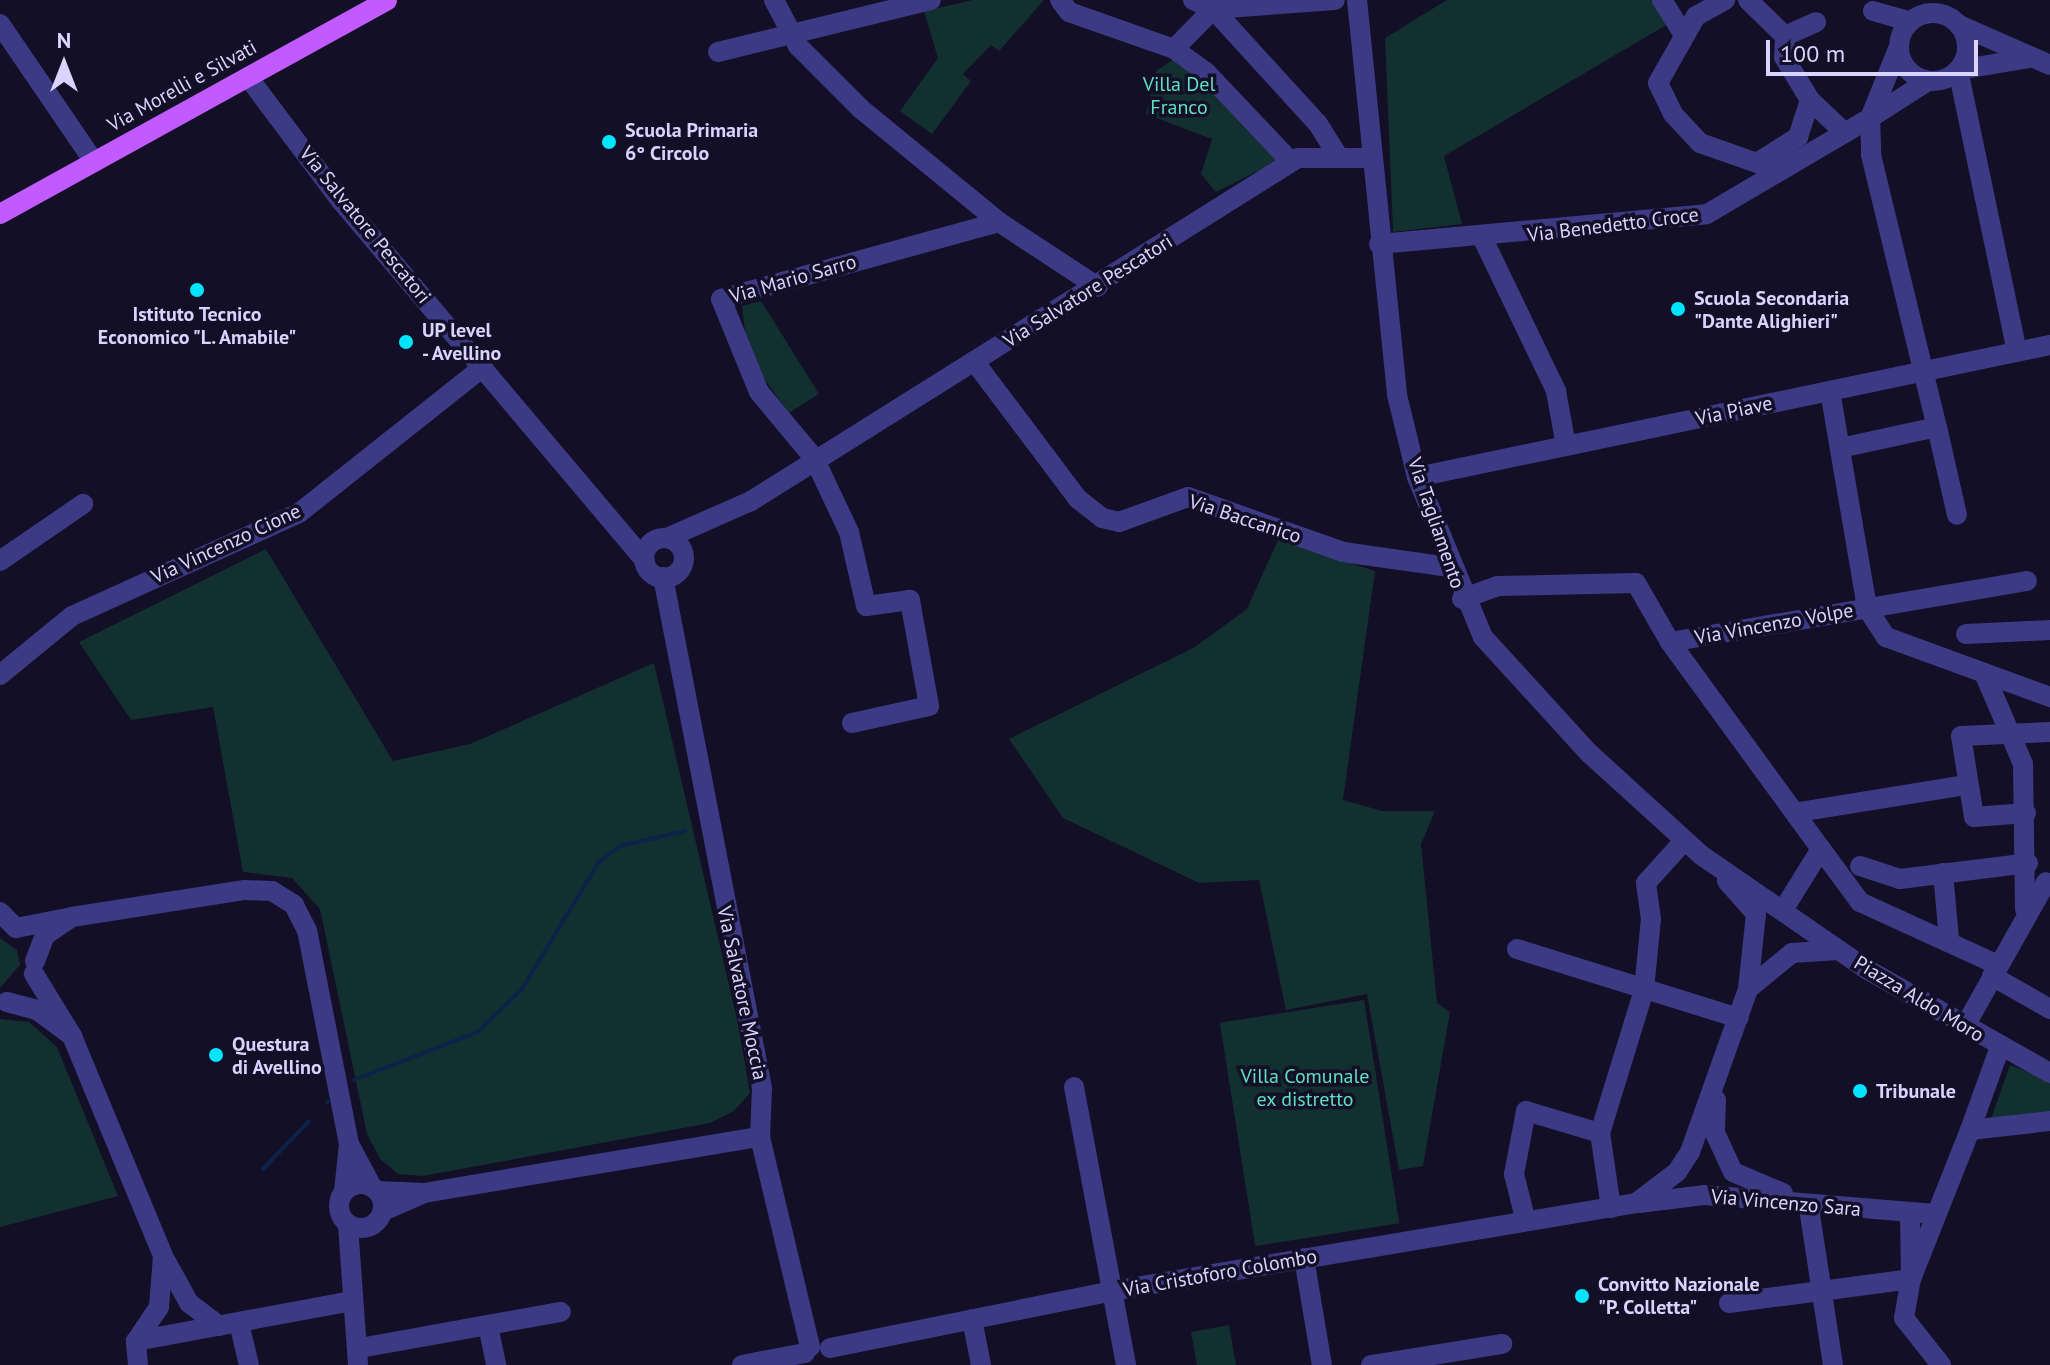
<!DOCTYPE html>
<meta charset="utf-8">
<style>
body{margin:0}
#map{position:relative;width:2050px;height:1365px;overflow:hidden;background:#130f26;font-family:"PT Sans",sans-serif}
div>[style]{position:absolute}
[style*='--x']{left:calc(var(--x)*1px);top:calc(var(--y)*1px);width:calc(var(--w)*1px);rotate:calc(var(--a)*1deg)}
.green>*{inset:0;background:#12302f;transform-origin:0 0}
.stream>*{height:4px;margin:-2px;padding:0 2px;transform-origin:2px;border-radius:2px;background:#0c2248}
.minor>*{height:20px;margin:-10px;padding:0 10px;transform-origin:10px;border-radius:10px;background:#3d3a85}
.minor>.ring{margin:-10px;padding:0;box-sizing:content-box;background:none;border:20px solid #3d3a85;border-radius:50%}
.major>*{height:20px;margin:-10px;padding:0 10px;transform-origin:10px;border-radius:10px;background:#c25bff}
.dots>*{width:22px;height:22px;translate:-50% -50%;box-sizing:border-box;border:4px solid #130f26;border-radius:50%}
span{translate:-50% -50%;white-space:nowrap;text-align:center;line-height:1.15;-webkit-text-stroke:7px #130f26;paint-order:stroke}
.park-label{font-size:20px;color:#5fe0c0}
.street-label{font-size:20px;color:#d9d4ff}
.poi-label{font-size:20px;color:#d9d4ff;font-weight:700}
.left{translate:0 -50%;text-align:left}
.north{position:absolute;left:24px;top:24px;width:80px;height:80px;-webkit-text-stroke:6px #130f26;paint-order:stroke;rotate:0deg;font-size:22px;font-weight:700;line-height:32px;text-align:center;color:#d9d4ff}
.north::after{content:'';display:block;margin:auto;width:28px;height:36px;background:#d9d4ff;clip-path:polygon(50% 0,100% 100%,50% 72%,0 100%)}
.scale{position:absolute;left:1766px;top:40px;width:212px;height:36px;box-sizing:border-box;border:4px solid #d9d4ff;border-top:0;padding-left:10px;font-size:24px;line-height:28px;white-space:nowrap;color:#d9d4ff;-webkit-text-stroke:6px #130f26;paint-order:stroke}
</style>
<div id="map">
<div class="green">
<div style="clip-path:polygon(973px 0,1044px 0,999px 51px,991px 45px,963px 74px,971px 81px,932px 134px,900px 111px,938px 58px,924px 11px)"></div>
<div style="clip-path:polygon(1447px 0,1654px 0,1668px 24px,1444px 156px,1462px 224px,1393px 232px,1385px 38px)"></div>
<div style="clip-path:polygon(1177px 57px,1217px 92px,1278px 161px,1216px 192px,1201px 174px,1212px 139px,1146px 114px,1156px 71px)"></div>
<div style="clip-path:polygon(761px 301px,819px 394px,789px 413px,748px 357px,742px 306px)"></div>
<div style="clip-path:polygon(1278px 540px,1375px 571px,1343px 800px,1382px 811px,1435px 811px,1421px 844px,1437px 1003px,1450px 1012px,1423px 1166px,1399px 1170px,1367px 994px,1286px 1010px,1259px 880px,1199px 883px,1063px 818px,1009px 739px,1195px 647px,1247px 609px)"></div>
<div style="clip-path:polygon(266px 549px,393px 761px,470px 744px,654px 663px,737px 1019px,750px 1093px,734px 1111px,710px 1123px,423px 1176px,398px 1174px,380px 1159px,367px 1134px,320px 909px,292px 878px,243px 872px,213px 707px,131px 720px,79px 642px)"></div>
<div style="clip-path:polygon(0 938px,17px 950px,20px 965px,0 988px)"></div>
<div style="left:1364px;top:1000px;width:226px;height:146px;rotate:81deg"></div>
<div style="clip-path:polygon(0 1019px,29px 1022px,57px 1047px,118px 1196px,0 1227px)"></div>
<div style="clip-path:polygon(2010px 1065px,2050px 1081px,2050px 1116px,1991px 1119px)"></div>
<div style="clip-path:polygon(1229px 1325px,1236px 1365px,1197px 1365px,1191px 1332px)"></div>
</div>
<div class="stream">
<div style="--x:354;--y:1080;--w:133;--a:-21.2"></div>
<div style="--x:478;--y:1032;--w:62;--a:-44.3"></div>
<div style="--x:522;--y:989;--w:149;--a:-58.8"></div>
<div style="--x:599;--y:862;--w:26;--a:-37"></div>
<div style="--x:620;--y:846;--w:67;--a:-13"></div>
<div style="--x:327;--y:1102;--w:1;--a:-45"></div>
<div style="--x:263;--y:1169;--w:66;--a:-46.2"></div>
</div>
<div class="minor">
<div style="--x:774;--y:0;--w:52;--a:62.4"></div>
<div style="--x:798;--y:46;--w:89;--a:45"></div>
<div style="--x:861;--y:109;--w:178;--a:39.3"></div>
<div style="--x:999;--y:222;--w:118;--a:33.3"></div>
<div style="--x:1060;--y:0;--w:15;--a:53"></div>
<div style="--x:1069;--y:12;--w:111;--a:19.4"></div>
<div style="--x:1174;--y:49;--w:39;--a:36"></div>
<div style="--x:1206;--y:72;--w:124;--a:46.6"></div>
<div style="--x:1193;--y:0;--w:22;--a:24"></div>
<div style="--x:1213;--y:9;--w:156;--a:47.6"></div>
<div style="--x:1318;--y:124;--w:40;--a:58"></div>
<div style="--x:1357;--y:0;--w:397;--a:84.2"></div>
<div style="--x:1397;--y:395;--w:84;--a:76.3"></div>
<div style="--x:1417;--y:477;--w:173;--a:67.6"></div>
<div style="--x:1483;--y:637;--w:157;--a:47.6"></div>
<div style="--x:1589;--y:753;--w:151;--a:42.3"></div>
<div style="--x:1701;--y:855;--w:203;--a:34.6"></div>
<div style="--x:1868;--y:970;--w:209;--a:29.5"></div>
<div style="--x:1662;--y:0;--w:39;--a:58"></div>
<div style="--x:1725;--y:0;--w:33;--a:151"></div>
<div style="--x:1696;--y:16;--w:77;--a:119.6"></div>
<div style="--x:1658;--y:83;--w:34;--a:64"></div>
<div style="--x:1673;--y:114;--w:40;--a:47"></div>
<div style="--x:1700;--y:143;--w:60;--a:19.3"></div>
<div style="--x:1757;--y:163;--w:49;--a:-32.4"></div>
<div style="--x:1798;--y:137;--w:39;--a:-72"></div>
<div style="--x:1810;--y:100;--w:50;--a:-121.2"></div>
<div style="--x:1784;--y:57;--w:21;--a:-87"></div>
<div style="--x:1748;--y:0;--w:52;--a:44.2"></div>
<div style="--x:1785;--y:36;--w:34;--a:-24"></div>
<div style="--x:1213;--y:9;--w:122;--a:-4.2"></div>
<div style="--x:1873;--y:11;--w:37;--a:16"></div>
<div class="ring" style="left:1899px;top:13px;width:48px;height:48px"></div>
<div style="--x:0;--y:24;--w:167;--a:55.7"></div>
<div style="--x:1959;--y:25;--w:99;--a:23.7"></div>
<div style="--x:1174;--y:49;--w:56;--a:-45.7"></div>
<div style="--x:1898;--y:49;--w:74;--a:112.1"></div>
<div style="--x:1870;--y:118;--w:69;--a:-32.5"></div>
<div style="--x:718;--y:52;--w:219;--a:-13.7"></div>
<div style="--x:248;--y:77;--w:156;--a:53.1"></div>
<div style="--x:342;--y:202;--w:469;--a:49.8"></div>
<div style="--x:1810;--y:100;--w:48;--a:43.3"></div>
<div style="--x:1483;--y:239;--w:169;--a:64.3"></div>
<div style="--x:1556;--y:391;--w:56;--a:79.7"></div>
<div style="--x:1379;--y:244;--w:329;--a:-5.2"></div>
<div style="--x:1707;--y:214;--w:189;--a:-30.5"></div>
<div style="--x:1870;--y:118;--w:37;--a:88"></div>
<div style="--x:1871;--y:155;--w:280;--a:76.4"></div>
<div style="--x:1937;--y:427;--w:99;--a:167.8"></div>
<div style="--x:2017;--y:352;--w:288;--a:-101.8"></div>
<div style="--x:1958;--y:70;--w:71;--a:-9.7"></div>
<div style="--x:974;--y:361;--w:173;--a:53"></div>
<div style="--x:1078;--y:499;--w:31;--a:38"></div>
<div style="--x:1102;--y:518;--w:17;--a:13"></div>
<div style="--x:1119;--y:522;--w:73;--a:-19.9"></div>
<div style="--x:1188;--y:497;--w:164;--a:19.5"></div>
<div style="--x:1343;--y:552;--w:108;--a:8"></div>
<div style="--x:1830;--y:391;--w:220;--a:80.3"></div>
<div style="--x:1867;--y:608;--w:35;--a:57"></div>
<div style="--x:1886;--y:637;--w:175;--a:20.1"></div>
<div style="--x:1937;--y:427;--w:90;--a:77.2"></div>
<div style="--x:1417;--y:477;--w:647;--a:-11.78"></div>
<div style="--x:667;--y:538;--w:92;--a:-23.8"></div>
<div style="--x:751;--y:501;--w:646;--a:-32.09"></div>
<div style="--x:1298;--y:158;--w:72;--a:0"></div>
<div class="ring" style="left:644px;top:538px;width:20px;height:20px"></div>
<div style="--x:0;--y:561;--w:101;--a:-34.5"></div>
<div style="--x:663;--y:577;--w:521;--a:79.04"></div>
<div style="--x:762;--y:1088;--w:49;--a:92.3"></div>
<div style="--x:760;--y:1137;--w:216;--a:76.6"></div>
<div style="--x:1462;--y:599;--w:38;--a:-20"></div>
<div style="--x:1498;--y:586;--w:138;--a:-1.2"></div>
<div style="--x:1636;--y:583;--w:68;--a:60"></div>
<div style="--x:1670;--y:642;--w:362;--a:-9.7"></div>
<div style="--x:1966;--y:634;--w:84;--a:-2.7"></div>
<div style="--x:1670;--y:642;--w:256;--a:53.9"></div>
<div style="--x:1821;--y:849;--w:72;--a:121.9"></div>
<div style="--x:1984;--y:673;--w:99;--a:66.8"></div>
<div style="--x:2023;--y:764;--w:145;--a:89.2"></div>
<div style="--x:0;--y:675;--w:93;--a:-39.3"></div>
<div style="--x:72;--y:616;--w:249;--a:-24.4"></div>
<div style="--x:299;--y:513;--w:235;--a:-38.4"></div>
<div style="--x:852;--y:723;--w:79;--a:-12.4"></div>
<div style="--x:929;--y:706;--w:108;--a:-100.2"></div>
<div style="--x:910;--y:600;--w:44;--a:172.2"></div>
<div style="--x:866;--y:606;--w:76;--a:-102.9"></div>
<div style="--x:849;--y:532;--w:82;--a:-115.3"></div>
<div style="--x:814;--y:458;--w:86;--a:-129.8"></div>
<div style="--x:759;--y:392;--w:100;--a:-112.2"></div>
<div style="--x:721;--y:299;--w:288;--a:-15.5"></div>
<div style="--x:1799;--y:812;--w:168;--a:-9.2"></div>
<div style="--x:2026;--y:813;--w:52;--a:175.6"></div>
<div style="--x:1974;--y:817;--w:82;--a:-99.1"></div>
<div style="--x:1961;--y:736;--w:89;--a:-2.6"></div>
<div style="--x:1821;--y:849;--w:66;--a:53.7"></div>
<div style="--x:1860;--y:902;--w:152;--a:24.5"></div>
<div style="--x:1860;--y:866;--w:42;--a:18"></div>
<div style="--x:1900;--y:879;--w:129;--a:-7.1"></div>
<div style="--x:1943;--y:873;--w:66;--a:84.8"></div>
<div style="--x:0;--y:912;--w:23;--a:45"></div>
<div style="--x:16;--y:928;--w:57;--a:-11.1"></div>
<div style="--x:72;--y:917;--w:32;--a:146"></div>
<div style="--x:45;--y:935;--w:28;--a:111"></div>
<div style="--x:72;--y:917;--w:175;--a:-8.9"></div>
<div style="--x:245;--y:890;--w:27;--a:2"></div>
<div style="--x:272;--y:891;--w:26;--a:32"></div>
<div style="--x:294;--y:905;--w:28;--a:63"></div>
<div style="--x:307;--y:930;--w:218;--a:78.9"></div>
<div style="--x:1517;--y:949;--w:232;--a:17.3"></div>
<div style="--x:1992;--y:976;--w:67;--a:29.6"></div>
<div style="--x:1748;--y:989;--w:57;--a:-39.3"></div>
<div style="--x:1792;--y:953;--w:46;--a:-3.7"></div>
<div style="--x:7;--y:1002;--w:31;--a:15"></div>
<div style="--x:37;--y:1010;--w:44;--a:36.6"></div>
<div style="--x:72;--y:1036;--w:73;--a:-121.5"></div>
<div style="--x:1965;--y:1026;--w:165;--a:-60.6"></div>
<div style="--x:72;--y:1036;--w:238;--a:67.5"></div>
<div style="--x:163;--y:1256;--w:54;--a:61"></div>
<div style="--x:189;--y:1303;--w:38;--a:37"></div>
<div style="--x:1074;--y:1087;--w:283;--a:79.4"></div>
<div style="--x:1716;--y:1100;--w:33;--a:92"></div>
<div style="--x:1715;--y:1133;--w:43;--a:65.2"></div>
<div style="--x:1733;--y:1172;--w:54;--a:22.8"></div>
<div style="--x:1970;--y:1130;--w:88;--a:-70.1"></div>
<div class="ring" style="left:339px;top:1184px;width:24px;height:24px"></div>
<div style="--x:344;--y:1191;--w:47;--a:-83.9"></div>
<div style="--x:349;--y:1144;--w:49;--a:61.9"></div>
<div style="--x:377;--y:1191;--w:47;--a:2.4"></div>
<div style="--x:424;--y:1193;--w:45;--a:156.3"></div>
<div style="--x:424;--y:1193;--w:341;--a:-9.5"></div>
<div style="--x:1639;--y:1203;--w:65;--a:-7"></div>
<div style="--x:1704;--y:1195;--w:232;--a:4.7"></div>
<div style="--x:1611;--y:1208;--w:76;--a:-98.3"></div>
<div style="--x:1600;--y:1133;--w:150;--a:-72.9"></div>
<div style="--x:1644;--y:990;--w:71;--a:-84.4"></div>
<div style="--x:1651;--y:919;--w:36;--a:-98"></div>
<div style="--x:1646;--y:883;--w:57;--a:-47.9"></div>
<div style="--x:1809;--y:1208;--w:159;--a:81.3"></div>
<div style="--x:1525;--y:1218;--w:45;--a:-104"></div>
<div style="--x:1514;--y:1174;--w:64;--a:-79.2"></div>
<div style="--x:1526;--y:1111;--w:77;--a:16.6"></div>
<div style="--x:348;--y:1225;--w:140;--a:85.9"></div>
<div style="--x:1304;--y:1258;--w:109;--a:80.5"></div>
<div style="--x:1729;--y:1303;--w:184;--a:-7.5"></div>
<div style="--x:1911;--y:1279;--w:63;--a:-90.9"></div>
<div style="--x:972;--y:1319;--w:47;--a:78.9"></div>
<div style="--x:239;--y:1323;--w:43;--a:76.6"></div>
<div style="--x:488;--y:1326;--w:40;--a:78"></div>
<div style="--x:136;--y:1341;--w:219;--a:-10.5"></div>
<div style="--x:360;--y:1348;--w:204;--a:-10.2"></div>
<div style="--x:830;--y:1348;--w:288;--a:-11.4"></div>
<div style="--x:1112;--y:1291;--w:531;--a:-9.53"></div>
<div style="--x:1636;--y:1203;--w:51;--a:-37.1"></div>
<div style="--x:1677;--y:1172;--w:24;--a:-57"></div>
<div style="--x:1690;--y:1152;--w:173;--a:-70.4"></div>
<div style="--x:1748;--y:989;--w:75;--a:-83.9"></div>
<div style="--x:1756;--y:914;--w:44;--a:-131.3"></div>
<div style="--x:138;--y:1365;--w:24;--a:-95"></div>
<div style="--x:136;--y:1341;--w:41;--a:-55.9"></div>
<div style="--x:159;--y:1307;--w:51;--a:-85.5"></div>
<div style="--x:742;--y:1365;--w:64;--a:-10.8"></div>
<div style="--x:1371;--y:1365;--w:133;--a:-9.1"></div>
<div style="--x:1941;--y:1365;--w:60;--a:-128.2"></div>
<div style="--x:1904;--y:1318;--w:40;--a:-80"></div>
<div style="--x:1911;--y:1279;--w:160;--a:-68.4"></div>
<div style="--x:1970;--y:1130;--w:81;--a:-6.4"></div>
</div>
<div class="major">
<div style="--x:0;--y:214;--w:442;--a:-28.9"></div>
</div>
<div class="dots">
<div style="left:609px;top:142px;background:#00e5ff"></div>
<div style="left:197px;top:290px;background:#00e5ff"></div>
<div style="left:1678px;top:309px;background:#00e5ff"></div>
<div style="left:406px;top:342px;background:#00e5ff"></div>
<div style="left:216px;top:1055px;background:#00e5ff"></div>
<div style="left:1860px;top:1091px;background:#00e5ff"></div>
<div style="left:1582px;top:1296px;background:#00e5ff"></div>
</div>
<div class="park-label">
<span style="left:1179px;top:96px">Villa Del<br>Franco</span>
<span style="left:1305px;top:1088px">Villa Comunale<br>ex distretto</span>
</div>
<div class="street-label">
<span style="left:182px;top:86px;rotate:-29deg">Via Morelli e Silvati</span>
<span style="left:365px;top:225px;rotate:51deg">Via Salvatore Pescatori</span>
<span style="left:1613px;top:225px;rotate:-7deg">Via Benedetto Croce</span>
<span style="left:793px;top:279px;rotate:-16deg">Via Mario Sarro</span>
<span style="left:1088px;top:291px;rotate:-32deg">Via Salvatore Pescatori</span>
<span style="left:1734px;top:411px;rotate:-12deg">Via Piave</span>
<span style="left:1245px;top:519px;rotate:18deg">Via Baccanico</span>
<span style="left:1436px;top:523px;rotate:71deg">Via Tagliamento</span>
<span style="left:226px;top:544px;rotate:-25deg">Via Vincenzo Cione</span>
<span style="left:1774px;top:624px;rotate:-10deg">Via Vincenzo Volpe</span>
<span style="left:742px;top:993px;rotate:78deg">Via Salvatore Moccia</span>
<span style="left:1919px;top:999px;rotate:31deg">Piazza Aldo Moro</span>
<span style="left:1786px;top:1203px;rotate:5deg">Via Vincenzo Sara</span>
<span style="left:1220px;top:1273px;rotate:-10deg">Via Cristoforo Colombo</span>
</div>
<div class="poi-label">
<span class="left" style="left:625px;top:142px">Scuola Primaria<br>6° Circolo</span>
<span class="left" style="left:1694px;top:310px">Scuola Secondaria<br>"Dante Alighieri"</span>
<span style="left:197px;top:326px">Istituto Tecnico<br>Economico "L. Amabile"</span>
<span class="left" style="left:422px;top:342px">UP level<br>- Avellino</span>
<span class="left" style="left:232px;top:1056px">Questura<br>di Avellino</span>
<span class="left" style="left:1876px;top:1091px">Tribunale</span>
<span class="left" style="left:1598px;top:1296px">Convitto Nazionale<br>"P. Colletta"</span>
</div>
<div class="north">N</div>
<div class="scale">100 m</div>
</div>
